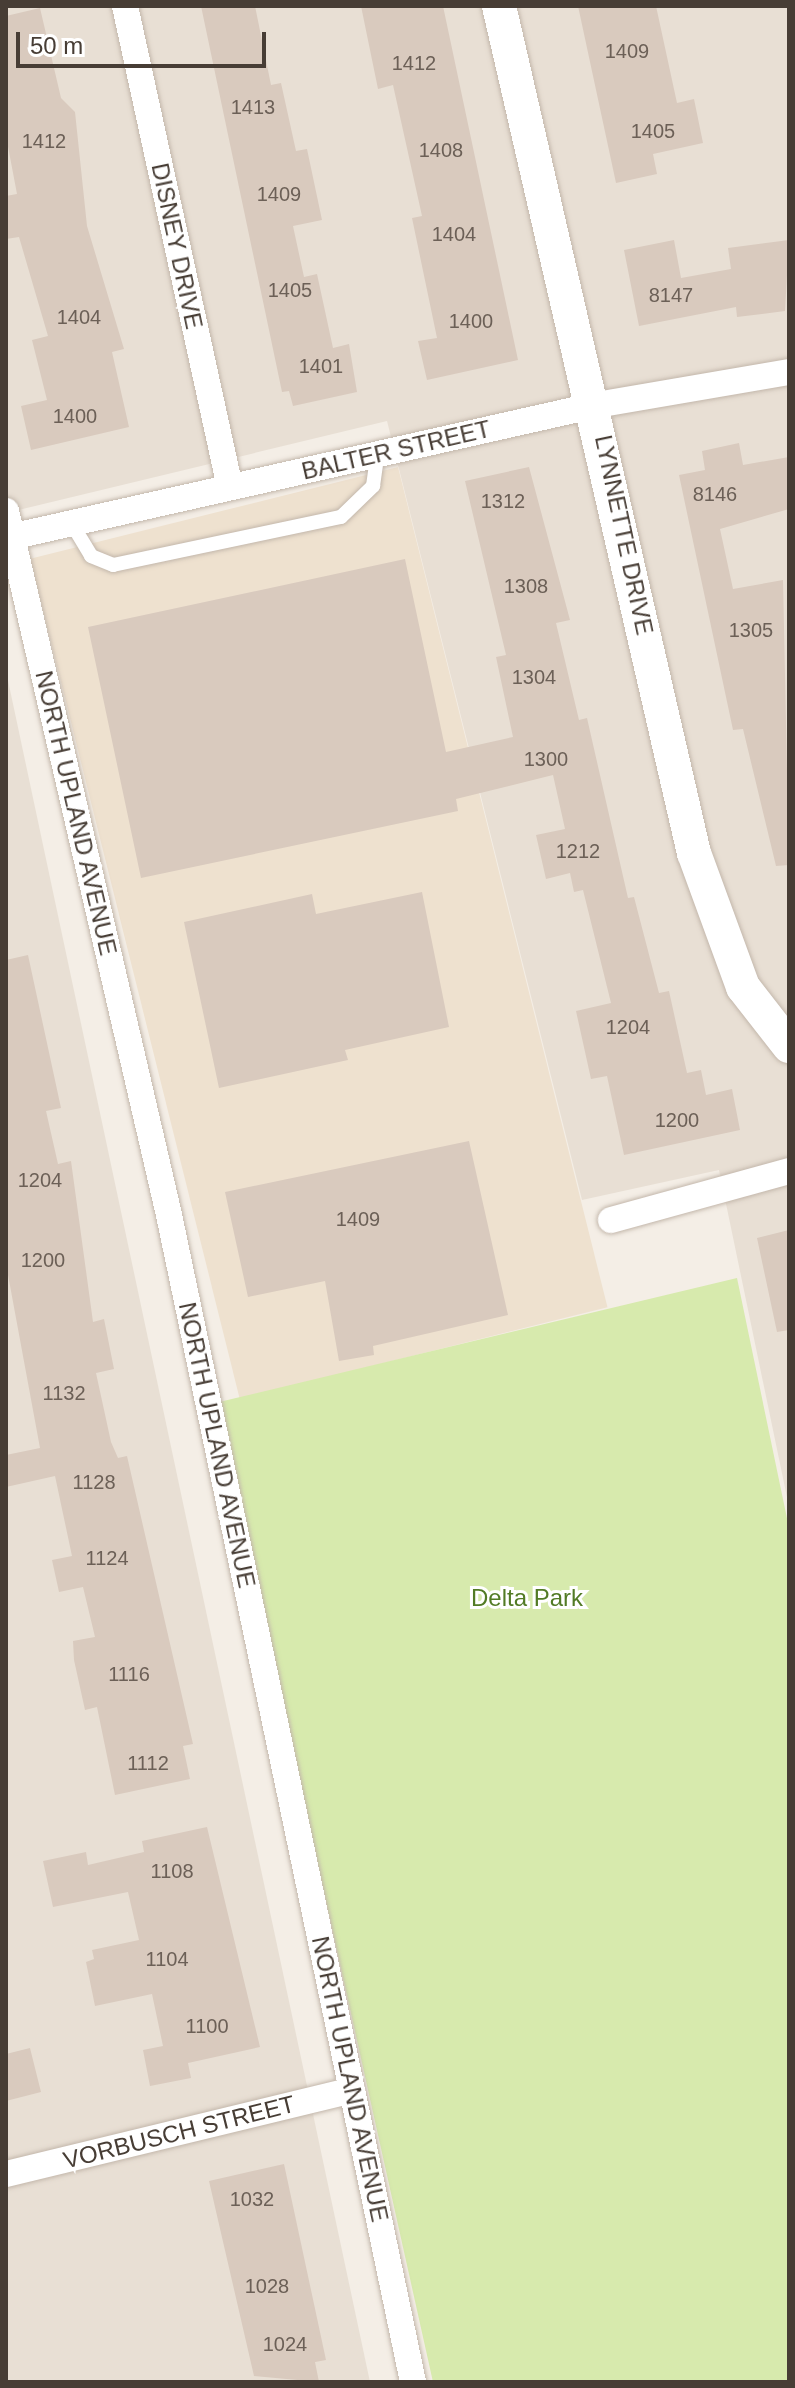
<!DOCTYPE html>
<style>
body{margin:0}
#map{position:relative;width:795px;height:2388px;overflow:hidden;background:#f4eee6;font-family:Arial,sans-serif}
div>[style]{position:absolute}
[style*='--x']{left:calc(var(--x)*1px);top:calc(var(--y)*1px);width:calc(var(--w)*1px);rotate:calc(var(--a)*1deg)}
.residential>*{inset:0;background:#e8dfd4}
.education>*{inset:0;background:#eee1cf;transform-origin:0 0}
.green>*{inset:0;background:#d7eaad}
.building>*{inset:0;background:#d9cabe}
.roads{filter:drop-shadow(0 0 2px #c3b7ab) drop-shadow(0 0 2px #c3b7ab)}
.service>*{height:14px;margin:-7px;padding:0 7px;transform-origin:7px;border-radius:7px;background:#fff}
.minor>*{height:26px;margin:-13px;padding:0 13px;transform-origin:13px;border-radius:13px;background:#fff}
.tertiary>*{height:34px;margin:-17px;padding:0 17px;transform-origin:17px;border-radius:17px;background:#fff}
span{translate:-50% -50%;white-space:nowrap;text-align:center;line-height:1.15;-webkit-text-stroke:6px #fff;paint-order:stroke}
.number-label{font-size:20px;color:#6c6057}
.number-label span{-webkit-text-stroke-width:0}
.street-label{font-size:24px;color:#473d35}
.park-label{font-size:24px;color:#527b25}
.frame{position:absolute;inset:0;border:8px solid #473d35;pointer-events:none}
.scale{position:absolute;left:16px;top:32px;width:250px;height:36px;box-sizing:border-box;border:4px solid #473d35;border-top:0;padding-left:10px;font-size:24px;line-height:28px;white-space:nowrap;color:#473d35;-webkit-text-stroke:6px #fff;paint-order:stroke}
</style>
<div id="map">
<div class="residential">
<div style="clip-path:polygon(6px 6px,789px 6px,789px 1507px,719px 1170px,582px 1200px,387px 421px,6px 513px)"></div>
<div style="clip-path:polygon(6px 671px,370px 2382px,6px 2382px)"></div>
</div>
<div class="education">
<div style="left:398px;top:467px;width:866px;height:379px;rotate:76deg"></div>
</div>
<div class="green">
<div style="clip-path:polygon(737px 1278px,789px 1528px,789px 2382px,433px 2382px,215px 1403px)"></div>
</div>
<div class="building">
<div style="clip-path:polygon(201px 6px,255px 6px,271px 85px,281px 83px,296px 151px,307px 149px,322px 220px,293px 226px,304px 277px,317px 274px,333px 348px,349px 344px,357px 392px,293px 406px,289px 391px,282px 392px)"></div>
<div style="clip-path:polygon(361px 6px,443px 6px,518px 360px,427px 380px,418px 341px,437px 338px,412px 218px,422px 216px,393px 85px,378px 89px)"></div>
<div style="clip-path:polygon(578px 6px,656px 6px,677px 103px,694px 99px,703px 143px,653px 154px,657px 174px,616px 183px)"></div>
<div style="clip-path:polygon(40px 8px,61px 98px,75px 112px,87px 226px,124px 349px,112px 352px,129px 427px,31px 450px,21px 406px,47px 400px,32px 340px,48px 336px,19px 237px,6px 239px,6px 196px,17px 194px,6px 136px,6px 16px)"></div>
<div style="clip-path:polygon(674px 240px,681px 278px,731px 269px,728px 248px,789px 240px,785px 311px,737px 317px,736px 307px,639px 326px,624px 250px)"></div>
<div style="clip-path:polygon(739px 443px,743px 465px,789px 457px,789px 509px,720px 529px,733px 589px,783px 580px,789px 865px,776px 866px,743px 729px,733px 730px,679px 475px,705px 470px,702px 451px)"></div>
<div style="clip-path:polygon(529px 467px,570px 620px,556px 623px,579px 720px,587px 718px,628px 898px,634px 897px,659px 993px,669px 991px,687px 1073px,701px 1070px,706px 1095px,732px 1089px,740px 1130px,624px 1155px,607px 1076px,591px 1079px,576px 1011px,611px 1003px,583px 890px,574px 892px,570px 873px,546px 879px,536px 835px,565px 829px,553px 775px,456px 799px,458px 811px,141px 878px,88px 627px,405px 559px,446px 752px,513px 737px,496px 657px,506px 655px,465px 481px)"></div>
<div style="clip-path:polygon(422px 892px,449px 1027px,345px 1050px,348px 1060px,219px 1088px,184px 922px,312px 894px,316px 914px)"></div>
<div style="clip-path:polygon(28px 955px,61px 1108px,46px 1111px,58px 1164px,71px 1161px,93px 1322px,104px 1319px,114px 1369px,96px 1373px,111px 1442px,118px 1458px,127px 1456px,193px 1744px,183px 1746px,190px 1779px,115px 1795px,97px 1707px,85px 1710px,74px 1660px,73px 1641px,95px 1637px,83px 1587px,59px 1592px,52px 1560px,72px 1556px,55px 1476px,6px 1487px,6px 1455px,40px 1448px,6px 1264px,6px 960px)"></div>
<div style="clip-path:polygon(469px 1141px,508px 1315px,373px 1346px,374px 1355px,339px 1361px,325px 1281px,248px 1297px,225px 1192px)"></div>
<div style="clip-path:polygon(789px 1230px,789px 1330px,777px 1332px,757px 1238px)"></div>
<div style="clip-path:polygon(207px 1827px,260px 2047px,188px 2063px,191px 2078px,150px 2086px,143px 2050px,163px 2046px,152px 1994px,95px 2006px,86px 1962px,94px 1959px,92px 1950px,139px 1940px,128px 1892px,53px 1907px,43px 1861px,86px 1852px,88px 1865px,144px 1852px,142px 1841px)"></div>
<div style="clip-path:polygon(30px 2048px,41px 2092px,6px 2101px,6px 2054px)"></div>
<div style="clip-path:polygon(284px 2164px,326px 2360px,315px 2362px,319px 2382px,254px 2376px,209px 2181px)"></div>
</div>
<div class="roads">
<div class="service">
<div style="--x:72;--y:524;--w:37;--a:59"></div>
<div style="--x:91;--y:556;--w:24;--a:22"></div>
<div style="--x:113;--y:565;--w:233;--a:-11.9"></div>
<div style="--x:341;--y:517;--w:45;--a:-44.1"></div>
<div style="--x:373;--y:486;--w:30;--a:-82"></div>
</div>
<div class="minor">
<div style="--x:125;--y:6;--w:491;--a:77.7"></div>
<div style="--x:6;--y:511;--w:723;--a:76.96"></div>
<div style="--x:169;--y:1215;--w:1192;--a:78.19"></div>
<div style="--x:6;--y:538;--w:605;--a:-12.7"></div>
<div style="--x:596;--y:405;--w:196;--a:-9.7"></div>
<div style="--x:611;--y:1220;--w:185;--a:-15.4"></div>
<div style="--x:6;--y:2174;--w:356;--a:-13.6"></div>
</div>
<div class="tertiary">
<div style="--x:499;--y:6;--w:869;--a:77.04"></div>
<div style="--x:694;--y:853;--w:143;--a:69.9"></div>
<div style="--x:743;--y:987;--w:75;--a:52.1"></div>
</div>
</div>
<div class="number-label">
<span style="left:627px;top:51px">1409</span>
<span style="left:414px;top:63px">1412</span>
<span style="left:253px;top:107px">1413</span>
<span style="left:653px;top:131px">1405</span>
<span style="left:44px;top:141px">1412</span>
<span style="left:441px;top:150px">1408</span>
<span style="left:279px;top:194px">1409</span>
<span style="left:454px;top:234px">1404</span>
<span style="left:290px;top:290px">1405</span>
<span style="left:671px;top:295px">8147</span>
<span style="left:79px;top:317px">1404</span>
<span style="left:471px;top:321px">1400</span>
<span style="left:321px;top:366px">1401</span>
<span style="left:75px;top:416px">1400</span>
<span style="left:715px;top:494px">8146</span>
<span style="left:503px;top:501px">1312</span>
<span style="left:526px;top:586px">1308</span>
<span style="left:751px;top:630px">1305</span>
<span style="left:534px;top:677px">1304</span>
<span style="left:546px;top:759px">1300</span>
<span style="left:578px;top:851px">1212</span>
<span style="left:628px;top:1027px">1204</span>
<span style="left:677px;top:1120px">1200</span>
<span style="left:40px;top:1180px">1204</span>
<span style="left:358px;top:1219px">1409</span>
<span style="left:43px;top:1260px">1200</span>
<span style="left:64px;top:1393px">1132</span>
<span style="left:94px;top:1482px">1128</span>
<span style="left:107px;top:1558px">1124</span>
<span style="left:129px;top:1674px">1116</span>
<span style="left:148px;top:1763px">1112</span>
<span style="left:172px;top:1871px">1108</span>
<span style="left:167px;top:1959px">1104</span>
<span style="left:207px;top:2026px">1100</span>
<span style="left:252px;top:2199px">1032</span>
<span style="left:267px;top:2286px">1028</span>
<span style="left:285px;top:2344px">1024</span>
</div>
<div class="street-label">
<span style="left:177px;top:246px;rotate:78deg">DISNEY DRIVE</span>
<span style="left:396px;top:450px;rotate:-13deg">BALTER STREET</span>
<span style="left:624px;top:535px;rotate:78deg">LYNNETTE DRIVE</span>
<span style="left:76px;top:813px;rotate:77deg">NORTH UPLAND AVENUE</span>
<span style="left:217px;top:1445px;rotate:78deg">NORTH UPLAND AVENUE</span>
<span style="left:350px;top:2079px;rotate:78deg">NORTH UPLAND AVENUE</span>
<span style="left:179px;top:2132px;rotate:-14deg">VORBUSCH STREET</span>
</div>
<div class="park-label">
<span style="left:527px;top:1598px">Delta Park</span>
</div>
<div class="frame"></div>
<div class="scale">50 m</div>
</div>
